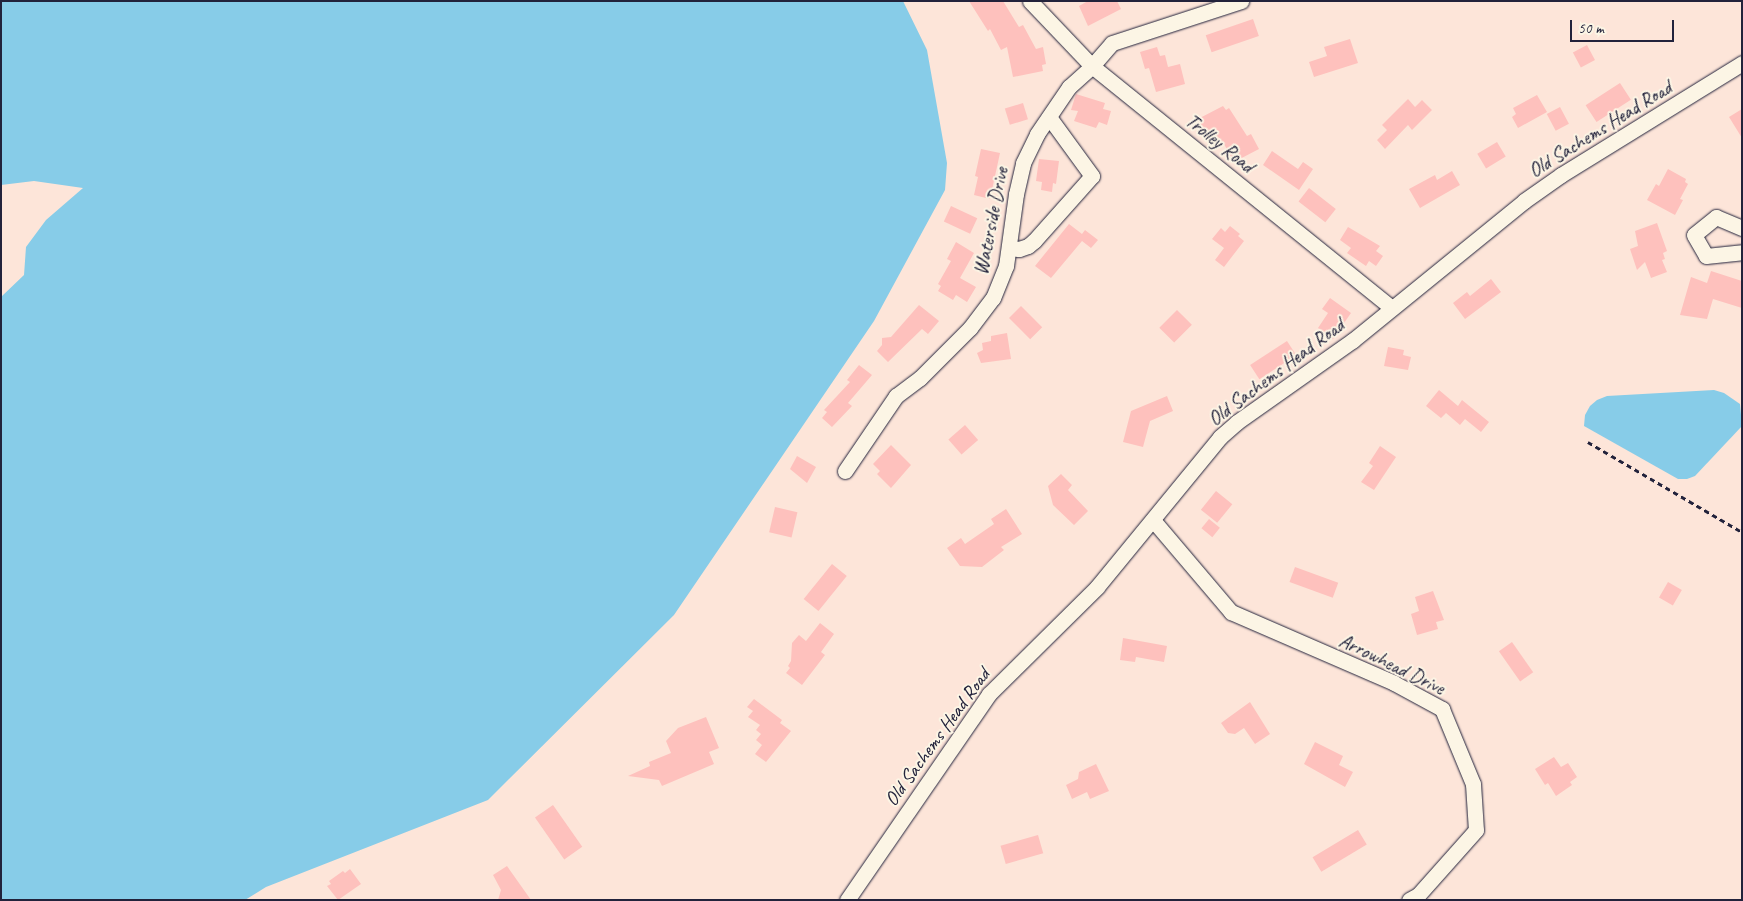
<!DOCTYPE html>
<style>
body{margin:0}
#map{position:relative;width:1743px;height:901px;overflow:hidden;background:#fde5d9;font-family:Caveat,sans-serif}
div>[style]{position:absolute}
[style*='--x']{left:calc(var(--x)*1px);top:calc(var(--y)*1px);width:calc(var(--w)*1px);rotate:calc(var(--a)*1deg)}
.water>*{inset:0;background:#87cce8}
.building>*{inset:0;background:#fec1bd;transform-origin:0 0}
.path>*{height:2.5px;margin-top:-1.25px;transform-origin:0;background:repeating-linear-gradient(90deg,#22223b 0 5px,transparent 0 9px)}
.roads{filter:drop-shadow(0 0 1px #22223b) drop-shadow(0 0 1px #22223b)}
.minor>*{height:15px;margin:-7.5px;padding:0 7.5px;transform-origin:7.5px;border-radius:7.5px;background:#fcf5e5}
span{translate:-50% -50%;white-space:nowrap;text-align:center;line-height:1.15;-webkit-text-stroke:4px #fcf5e5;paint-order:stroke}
.street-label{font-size:20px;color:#22223b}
.frame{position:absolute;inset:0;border:2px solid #22223b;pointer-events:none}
.scale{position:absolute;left:1570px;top:20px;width:104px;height:22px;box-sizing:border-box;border:2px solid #22223b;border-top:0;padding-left:6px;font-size:15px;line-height:18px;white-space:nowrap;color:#22223b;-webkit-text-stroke:4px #fcf5e5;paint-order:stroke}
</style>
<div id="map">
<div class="water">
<div style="clip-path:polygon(1px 1px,903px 1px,927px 50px,947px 163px,945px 190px,874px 321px,674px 615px,488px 800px,266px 887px,245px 900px,1px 900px,1px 297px,24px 275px,26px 247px,46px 220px,83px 188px,34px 181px,1px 185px)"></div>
<div style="clip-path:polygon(1714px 390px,1724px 393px,1740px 404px,1742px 426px,1695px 476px,1687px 479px,1678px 479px,1584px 426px,1585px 415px,1590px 406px,1597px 400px,1607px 396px)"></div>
</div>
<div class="building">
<div style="clip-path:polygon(969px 1px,1003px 1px,1019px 27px,1023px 25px,1036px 49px,1043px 47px,1046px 64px,1042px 65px,1043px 71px,1013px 77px,1007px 47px,1001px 50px,990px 29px,988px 31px)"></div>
<div style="clip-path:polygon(1088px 1px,1117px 1px,1121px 9px,1088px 26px,1079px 6px)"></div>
<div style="left:1253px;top:19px;width:18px;height:50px;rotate:71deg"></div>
<div style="clip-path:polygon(1350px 39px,1358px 63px,1314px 77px,1309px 62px,1327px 56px,1324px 47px)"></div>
<div style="left:1587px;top:45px;width:17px;height:16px;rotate:62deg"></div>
<div style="clip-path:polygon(1157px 47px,1160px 56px,1165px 55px,1168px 67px,1180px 64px,1185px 84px,1156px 92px,1149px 68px,1145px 69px,1140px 52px)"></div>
<div style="left:1620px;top:83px;width:20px;height:41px;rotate:57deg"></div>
<div style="clip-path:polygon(1076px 94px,1105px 103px,1103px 109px,1111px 111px,1107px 125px,1099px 122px,1096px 128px,1074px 121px,1078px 111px,1071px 110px)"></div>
<div style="clip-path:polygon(1537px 95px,1547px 112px,1518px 128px,1512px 117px,1516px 114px,1513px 108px)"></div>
<div style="clip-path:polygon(1408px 99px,1415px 107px,1422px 100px,1432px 110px,1412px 130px,1408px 125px,1385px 149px,1377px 140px,1387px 130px,1382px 125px)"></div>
<div style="left:1023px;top:103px;width:17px;height:19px;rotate:73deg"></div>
<div style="clip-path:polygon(1223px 106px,1226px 110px,1229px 108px,1247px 136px,1251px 134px,1259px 149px,1234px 162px,1224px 144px,1219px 147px,1218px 144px,1211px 143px,1196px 120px)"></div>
<div style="left:1560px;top:107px;width:19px;height:15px;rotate:62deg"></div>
<div style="clip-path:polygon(1742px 109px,1742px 138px,1729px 117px)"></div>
<div style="left:1497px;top:142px;width:17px;height:23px;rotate:59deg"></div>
<div style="clip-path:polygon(981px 149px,1000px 153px,990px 199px,974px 195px,978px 177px,975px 176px)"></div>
<div style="clip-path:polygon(1272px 151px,1298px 169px,1303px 162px,1313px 169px,1299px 190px,1263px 165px)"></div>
<div style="clip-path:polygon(1039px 159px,1059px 161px,1056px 184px,1053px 183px,1052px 192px,1041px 190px,1042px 182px,1036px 181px)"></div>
<div style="clip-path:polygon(1668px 169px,1686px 179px,1685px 182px,1688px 184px,1680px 199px,1683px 200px,1675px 215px,1647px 200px,1656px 184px,1659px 186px)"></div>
<div style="clip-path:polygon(1452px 171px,1460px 185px,1420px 208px,1409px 189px,1435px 175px,1437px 180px)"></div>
<div style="left:1309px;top:188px;width:34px;height:17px;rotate:38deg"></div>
<div style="left:951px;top:206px;width:29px;height:17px;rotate:25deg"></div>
<div style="clip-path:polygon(1657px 223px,1667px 251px,1663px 253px,1665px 259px,1662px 260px,1667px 272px,1651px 278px,1645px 262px,1637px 270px,1630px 249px,1638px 246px,1635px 231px)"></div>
<div style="clip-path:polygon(1069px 224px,1082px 234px,1085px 230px,1098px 240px,1091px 248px,1082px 241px,1051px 278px,1035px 266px)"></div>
<div style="clip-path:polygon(1230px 226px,1240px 234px,1238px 236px,1244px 241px,1224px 267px,1215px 260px,1224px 248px,1212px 239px,1221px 228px,1225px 232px)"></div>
<div style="clip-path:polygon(1348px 227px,1380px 246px,1376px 251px,1383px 256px,1376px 266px,1369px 261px,1366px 266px,1347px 253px,1351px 248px,1340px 240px)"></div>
<div style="clip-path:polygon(956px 242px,974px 253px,960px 278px,976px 287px,967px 302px,956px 295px,953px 300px,938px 291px,941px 286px,938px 284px,951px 261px,947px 259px)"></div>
<div style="clip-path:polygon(1711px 271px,1742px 281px,1742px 308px,1713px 299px,1707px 319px,1680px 315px,1691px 277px,1707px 283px)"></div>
<div style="clip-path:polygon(1491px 279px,1501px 292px,1465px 319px,1453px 303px,1467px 292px,1470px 296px)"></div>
<div style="clip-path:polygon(1330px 298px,1351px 313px,1333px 339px,1318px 328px,1328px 313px,1322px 309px)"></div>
<div style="clip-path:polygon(919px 305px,939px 321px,928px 334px,922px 329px,888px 362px,877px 351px,882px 345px,882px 338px,891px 337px)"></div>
<div style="left:1021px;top:306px;width:30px;height:17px;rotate:45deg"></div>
<div style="left:1177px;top:310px;width:21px;height:25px;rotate:45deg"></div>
<div style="clip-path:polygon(1007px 333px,1011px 359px,981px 363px,977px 353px,983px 350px,982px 343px,991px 341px,991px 336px)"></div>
<div style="left:1287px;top:341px;width:17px;height:44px;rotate:57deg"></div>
<div style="clip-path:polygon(1388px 347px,1404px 350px,1403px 355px,1411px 357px,1408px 370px,1384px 366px)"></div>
<div style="clip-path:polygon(859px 365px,872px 375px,848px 403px,852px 406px,832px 427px,822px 418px,827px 412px,824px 410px,850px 382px,847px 380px)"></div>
<div style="clip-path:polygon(1439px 390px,1458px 406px,1462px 400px,1489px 422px,1481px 432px,1465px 419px,1460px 425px,1446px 413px,1441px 418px,1426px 406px)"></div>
<div style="clip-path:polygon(1167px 396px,1173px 411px,1150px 421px,1143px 447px,1123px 442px,1131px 411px)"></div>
<div style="left:965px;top:425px;width:20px;height:22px;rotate:49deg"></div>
<div style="clip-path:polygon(891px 445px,911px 465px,891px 488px,877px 474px,880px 471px,873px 464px)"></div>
<div style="clip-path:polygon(1380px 446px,1396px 457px,1374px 490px,1361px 482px,1373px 466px,1369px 463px)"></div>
<div style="clip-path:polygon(797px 456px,816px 467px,807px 483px,790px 469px)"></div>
<div style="clip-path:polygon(1061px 474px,1072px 485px,1068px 490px,1088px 511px,1074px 525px,1053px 505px,1048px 486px)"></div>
<div style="left:1216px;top:491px;width:21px;height:24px;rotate:39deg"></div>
<div style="left:775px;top:507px;width:23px;height:26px;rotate:13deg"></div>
<div style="clip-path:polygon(1006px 509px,1022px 534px,1001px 547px,1004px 550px,982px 567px,960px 566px,947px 548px,961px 538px,965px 544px,994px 524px,991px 519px)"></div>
<div style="left:1209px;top:519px;width:14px;height:12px;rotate:39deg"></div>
<div style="left:832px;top:564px;width:19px;height:45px;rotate:39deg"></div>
<div style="left:1295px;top:567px;width:46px;height:16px;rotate:20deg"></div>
<div style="left:1668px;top:582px;width:16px;height:18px;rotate:30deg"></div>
<div style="clip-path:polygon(1433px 591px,1444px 620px,1436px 622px,1438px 629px,1417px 635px,1411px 614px,1419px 611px,1415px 597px)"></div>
<div style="clip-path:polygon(820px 623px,834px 634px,821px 652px,825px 655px,802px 685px,786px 673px,790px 668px,788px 666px,791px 661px,792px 643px,799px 635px,806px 641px)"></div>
<div style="clip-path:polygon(1123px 638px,1167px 646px,1164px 662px,1136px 657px,1135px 662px,1120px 660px)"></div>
<div style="left:1512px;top:642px;width:37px;height:16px;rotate:55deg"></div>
<div style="clip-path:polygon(754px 699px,782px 720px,780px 723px,791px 731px,766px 762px,755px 754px,762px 745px,756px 740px,761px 734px,756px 730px,760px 725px,748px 717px,753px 711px,747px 707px)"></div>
<div style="clip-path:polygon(1250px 702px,1270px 734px,1255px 744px,1244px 728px,1235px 734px,1228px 733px,1221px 723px)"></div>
<div style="clip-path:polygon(706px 717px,719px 748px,709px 752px,714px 764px,662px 786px,659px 780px,628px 776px,650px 766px,649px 762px,671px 753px,666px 741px,678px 728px)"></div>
<div style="clip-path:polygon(1315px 742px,1343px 756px,1339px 765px,1353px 772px,1345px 787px,1304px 764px)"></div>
<div style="clip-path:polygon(1554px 757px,1561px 767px,1568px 763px,1577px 777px,1570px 782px,1572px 785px,1556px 796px,1548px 783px,1545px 785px,1535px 769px)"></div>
<div style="clip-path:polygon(1096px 764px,1109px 791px,1090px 799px,1087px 792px,1072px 799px,1066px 785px,1078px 779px,1079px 772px)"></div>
<div style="left:553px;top:805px;width:51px;height:22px;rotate:55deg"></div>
<div style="left:1358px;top:830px;width:17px;height:53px;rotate:59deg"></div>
<div style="left:1038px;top:835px;width:19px;height:39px;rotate:74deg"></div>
<div style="clip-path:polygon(507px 866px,531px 900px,498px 900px,501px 890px,493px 875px)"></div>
<div style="clip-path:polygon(350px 869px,361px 884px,338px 900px,327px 886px,331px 884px,329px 881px,343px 871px,345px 873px)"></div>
</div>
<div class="path">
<div style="--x:1588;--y:442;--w:178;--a:30.3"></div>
</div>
<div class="roads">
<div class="minor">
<div style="--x:1030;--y:1;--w:90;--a:46.4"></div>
<div style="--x:1092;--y:66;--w:385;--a:38.9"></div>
<div style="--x:1742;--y:228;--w:28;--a:-157"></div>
<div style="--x:1716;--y:217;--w:28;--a:141"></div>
<div style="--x:1694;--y:235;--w:24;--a:60"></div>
<div style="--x:1706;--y:256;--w:36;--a:-6"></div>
<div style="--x:1009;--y:248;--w:10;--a:6"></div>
<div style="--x:1019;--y:249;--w:9;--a:-18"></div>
<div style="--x:1028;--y:246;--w:8;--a:-40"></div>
<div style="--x:1034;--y:241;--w:87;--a:-48.3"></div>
<div style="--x:1092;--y:176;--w:73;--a:-126.1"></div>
<div style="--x:845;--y:471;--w:91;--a:-55.8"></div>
<div style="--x:896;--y:396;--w:30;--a:-37"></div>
<div style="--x:920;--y:378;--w:71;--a:-45"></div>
<div style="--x:970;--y:328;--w:38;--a:-53"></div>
<div style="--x:993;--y:298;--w:35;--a:-68"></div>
<div style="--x:1006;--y:266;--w:73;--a:-82.1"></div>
<div style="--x:1016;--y:194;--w:32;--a:-77"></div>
<div style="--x:1023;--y:163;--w:32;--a:-64"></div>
<div style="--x:1037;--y:134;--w:57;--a:-55.8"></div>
<div style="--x:1069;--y:87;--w:31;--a:-42"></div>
<div style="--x:1092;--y:66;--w:30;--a:-49"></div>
<div style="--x:1112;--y:43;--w:136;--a:-18"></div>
<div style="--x:1153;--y:520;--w:121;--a:49.7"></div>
<div style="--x:1231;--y:612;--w:178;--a:23.5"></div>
<div style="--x:1394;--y:683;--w:55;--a:28.4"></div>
<div style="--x:1442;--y:709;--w:81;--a:67.5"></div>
<div style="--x:1473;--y:784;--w:46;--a:86.3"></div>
<div style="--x:1476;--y:830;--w:87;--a:131.7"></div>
<div style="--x:1418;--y:895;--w:10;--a:151"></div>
<div style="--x:847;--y:900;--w:250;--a:-55.4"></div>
<div style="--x:989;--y:694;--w:152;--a:-44.7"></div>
<div style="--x:1097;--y:587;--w:194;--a:-50.6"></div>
<div style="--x:1220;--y:437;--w:23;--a:-41"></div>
<div style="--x:1237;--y:422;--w:141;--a:-35.2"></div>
<div style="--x:1352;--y:341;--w:222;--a:-39.1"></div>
<div style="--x:1524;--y:201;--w:45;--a:-35.1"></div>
<div style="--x:1561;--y:175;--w:213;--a:-31.7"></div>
</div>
</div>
<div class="street-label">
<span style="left:1600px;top:129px;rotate:-32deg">Old Sachems Head Road</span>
<span style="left:1220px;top:143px;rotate:39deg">Trolley Road</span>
<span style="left:991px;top:221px;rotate:-79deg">Waterside Drive</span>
<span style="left:1276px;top:372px;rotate:-37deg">Old Sachems Head Road</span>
<span style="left:1392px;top:664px;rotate:26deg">Arrowhead Drive</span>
<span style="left:937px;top:737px;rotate:-54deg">Old Sachems Head Road</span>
</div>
<div class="frame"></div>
<div class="scale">50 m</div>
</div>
